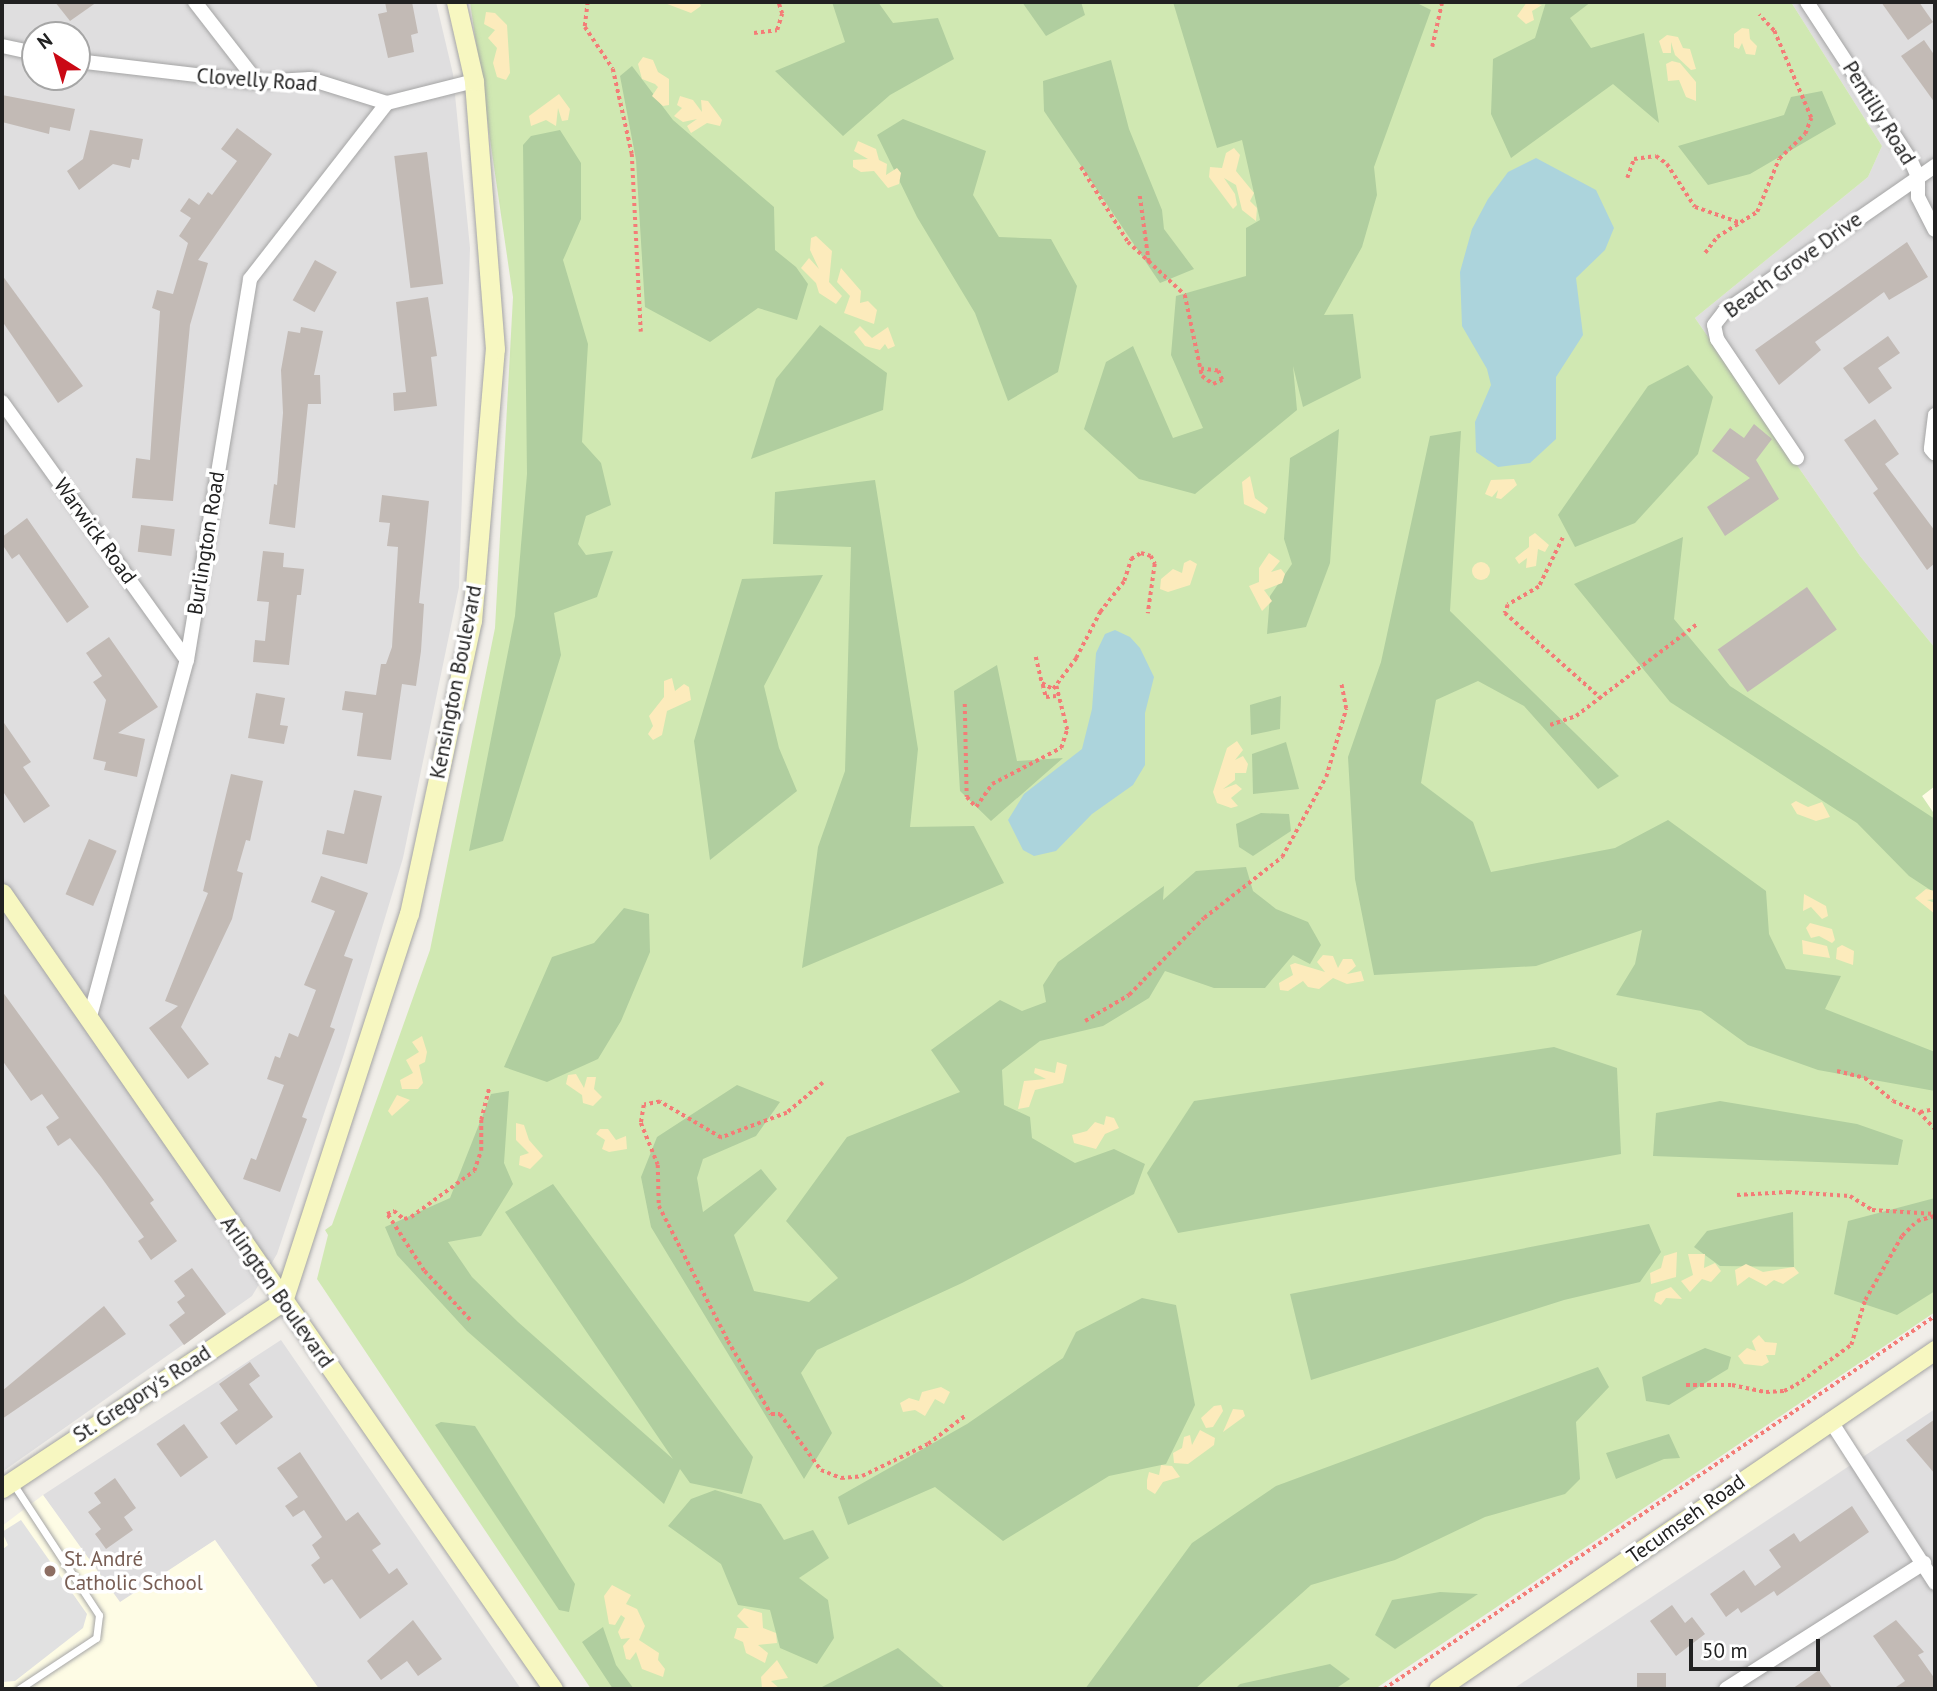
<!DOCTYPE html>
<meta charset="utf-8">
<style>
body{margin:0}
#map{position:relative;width:1937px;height:1691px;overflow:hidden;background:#f1eee9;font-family:"PT Sans",sans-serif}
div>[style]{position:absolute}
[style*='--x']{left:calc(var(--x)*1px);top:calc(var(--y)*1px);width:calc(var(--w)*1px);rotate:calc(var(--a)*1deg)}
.residential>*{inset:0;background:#dfdedf}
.education>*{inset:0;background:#fefce5}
.grass>*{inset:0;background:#d0e8b2}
.forest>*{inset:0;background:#b0ce9f}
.sand>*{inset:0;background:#fcebbc}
.round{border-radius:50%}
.parking>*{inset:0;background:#e1e1e1}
.water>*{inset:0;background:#acd4dc}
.building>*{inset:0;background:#c2bab5;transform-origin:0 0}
.path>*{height:3.5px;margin-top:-1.75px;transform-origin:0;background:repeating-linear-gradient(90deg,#f47c77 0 3.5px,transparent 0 7px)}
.roads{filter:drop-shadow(0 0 2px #a5a5a5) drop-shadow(0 0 2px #a5a5a5)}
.lane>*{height:7px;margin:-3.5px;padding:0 3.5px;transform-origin:3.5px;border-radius:3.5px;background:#fff}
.street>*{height:14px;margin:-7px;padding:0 7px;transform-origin:7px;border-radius:7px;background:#fff}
.secondary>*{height:19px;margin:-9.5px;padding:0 9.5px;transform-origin:9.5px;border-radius:9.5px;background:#f7f7c1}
.dots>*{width:19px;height:19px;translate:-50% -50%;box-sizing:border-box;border:4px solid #fff;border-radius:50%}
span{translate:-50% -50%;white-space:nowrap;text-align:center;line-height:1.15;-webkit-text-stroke:7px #fff;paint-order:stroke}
.street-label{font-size:21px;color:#212121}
.education-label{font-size:21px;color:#785e54}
.left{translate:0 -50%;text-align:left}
.frame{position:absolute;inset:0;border:4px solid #212121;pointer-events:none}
.north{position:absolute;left:21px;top:21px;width:70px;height:70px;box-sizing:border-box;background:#fff;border:2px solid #a6a6a6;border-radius:50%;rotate:323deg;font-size:19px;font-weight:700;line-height:28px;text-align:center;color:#212121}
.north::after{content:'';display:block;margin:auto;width:24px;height:32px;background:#ca0915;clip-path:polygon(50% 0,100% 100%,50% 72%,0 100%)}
.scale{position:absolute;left:1689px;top:1639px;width:131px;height:32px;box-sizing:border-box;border:4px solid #212121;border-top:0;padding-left:9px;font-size:21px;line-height:24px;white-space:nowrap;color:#212121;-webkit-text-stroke:5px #fff;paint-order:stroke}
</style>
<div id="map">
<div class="residential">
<div style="clip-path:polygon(evenodd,2px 2px,436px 2px,453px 74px,470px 248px,459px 587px,403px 858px,344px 1054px,277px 1254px,252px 1296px,2px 1472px,2px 2px,35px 35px,77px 35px,77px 77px,35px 77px,35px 35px)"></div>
<div style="clip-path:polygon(1791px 2px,1935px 2px,1935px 648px,1860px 556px,1695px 318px,1868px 177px,1882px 146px)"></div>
<div style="clip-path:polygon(281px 1340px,521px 1689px,319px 1689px,215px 1540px,120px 1603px,43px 1495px)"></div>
<div style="clip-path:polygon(1935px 1409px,1935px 1689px,1513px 1689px)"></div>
</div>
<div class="education">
<div style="clip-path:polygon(1935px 786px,1935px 815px,1922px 796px)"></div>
<div style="clip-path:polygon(43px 1495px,120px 1602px,215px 1540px,319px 1689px,2px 1689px,2px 1526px)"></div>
</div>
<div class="grass">
<div style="clip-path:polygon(470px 2px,1791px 2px,1882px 146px,1868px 177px,1695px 318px,1860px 556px,1935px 648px,1935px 786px,1922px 796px,1935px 815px,1935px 1312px,1375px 1689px,591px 1689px,317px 1279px,328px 1235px,325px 1230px,332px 1225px,430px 950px,495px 628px,513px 297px)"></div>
</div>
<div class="forest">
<div style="clip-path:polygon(832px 2px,878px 2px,893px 23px,938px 18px,954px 59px,890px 95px,843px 136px,775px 71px,845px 42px)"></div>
<div style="clip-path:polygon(1022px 2px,1081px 2px,1085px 15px,1046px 36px)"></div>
<div style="clip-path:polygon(1173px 2px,1415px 2px,1431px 10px,1374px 167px,1377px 195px,1362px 247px,1324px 315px,1353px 314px,1361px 378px,1303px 407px,1293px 366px,1297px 410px,1195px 494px,1139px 479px,1084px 429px,1106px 362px,1133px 346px,1173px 438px,1203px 428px,1171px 355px,1176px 296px,1246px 276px,1246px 228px,1260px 220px,1242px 140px,1217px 148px)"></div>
<div style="clip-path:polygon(1546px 2px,1591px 2px,1570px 18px,1591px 48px,1644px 33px,1659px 123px,1613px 84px,1511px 158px,1491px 114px,1493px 59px,1535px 38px)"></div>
<div style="clip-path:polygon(1111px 60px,1129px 129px,1162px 210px,1164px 229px,1194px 269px,1160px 283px,1044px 111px,1043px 81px)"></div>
<div style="clip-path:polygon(632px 66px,673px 120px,774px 207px,775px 250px,796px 267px,808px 284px,797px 320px,758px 308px,710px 342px,645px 307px,636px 160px,620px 76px)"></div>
<div style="clip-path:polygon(1822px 91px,1836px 124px,1750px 174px,1708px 185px,1678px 146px,1784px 115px,1791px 97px)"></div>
<div style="clip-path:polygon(903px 119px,986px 151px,973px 195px,999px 237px,1051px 239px,1077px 286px,1058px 372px,1008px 401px,975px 313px,917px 217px,877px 135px)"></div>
<div style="clip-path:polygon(560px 130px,581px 163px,581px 219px,563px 260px,588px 344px,582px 442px,601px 463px,611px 505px,586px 516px,578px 544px,586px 555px,613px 551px,597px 597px,554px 613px,561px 655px,503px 841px,469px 851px,515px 616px,527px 474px,523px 145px,531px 136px)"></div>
<div style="clip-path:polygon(820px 325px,887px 373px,883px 410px,751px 459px,776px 379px)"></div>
<div style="clip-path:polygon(1688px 365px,1713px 397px,1698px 454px,1635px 523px,1575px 547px,1558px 515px,1648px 386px)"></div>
<div style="clip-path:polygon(1339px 429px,1330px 563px,1306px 627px,1267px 634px,1270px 596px,1292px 564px,1284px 539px,1290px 458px)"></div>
<div style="clip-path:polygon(1461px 431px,1450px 611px,1619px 776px,1598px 789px,1524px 706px,1478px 681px,1436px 700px,1421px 783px,1473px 822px,1491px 872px,1615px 848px,1668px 820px,1766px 891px,1769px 934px,1786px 969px,1841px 976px,1825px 1009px,1935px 1052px,1935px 1091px,1818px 1070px,1748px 1045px,1701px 1011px,1616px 995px,1635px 964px,1642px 930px,1536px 966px,1374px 975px,1355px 879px,1348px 757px,1381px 662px,1430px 436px)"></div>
<div style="clip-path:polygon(875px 480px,918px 749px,910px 827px,974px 826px,1004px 883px,802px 968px,818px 847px,845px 771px,851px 547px,773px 544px,775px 492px)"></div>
<div style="clip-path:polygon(1683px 537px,1674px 619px,1730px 686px,1935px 819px,1935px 893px,1909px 876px,1857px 823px,1670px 702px,1574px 584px)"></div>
<div style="clip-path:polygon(823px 575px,764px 686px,779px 748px,797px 791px,710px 860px,694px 741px,742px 579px)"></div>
<div style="clip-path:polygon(997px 665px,1017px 761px,1063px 758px,991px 821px,960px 791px,954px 691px)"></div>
<div style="clip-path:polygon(1281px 696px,1280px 729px,1251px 735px,1250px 705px)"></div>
<div style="clip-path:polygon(1286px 742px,1299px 789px,1253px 794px,1252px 754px)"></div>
<div style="clip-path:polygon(1261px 813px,1289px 814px,1291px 831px,1253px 856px,1239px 847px,1236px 824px)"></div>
<div style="clip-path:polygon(1246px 867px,1253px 891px,1276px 909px,1308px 922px,1321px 945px,1310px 964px,1293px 955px,1265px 988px,1214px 988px,1165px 971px,1149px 998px,1103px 1026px,1040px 1041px,1002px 1070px,1004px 1105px,1030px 1117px,1032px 1138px,1075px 1163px,1114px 1149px,1145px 1164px,1134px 1194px,962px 1283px,817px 1350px,801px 1373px,832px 1433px,804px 1479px,651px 1227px,641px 1177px,657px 1137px,737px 1085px,780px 1102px,756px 1136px,703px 1159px,697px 1178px,703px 1212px,761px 1169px,777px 1189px,734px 1235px,754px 1291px,809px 1302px,838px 1278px,786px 1221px,847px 1137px,960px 1092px,931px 1050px,1000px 1000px,1022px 1011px,1046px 1002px,1043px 985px,1058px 962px,1164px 886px,1163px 900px,1196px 871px)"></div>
<div style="clip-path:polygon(624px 908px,649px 914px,650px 952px,621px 1021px,598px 1059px,547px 1082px,504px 1067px,552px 957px,594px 943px)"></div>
<div style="clip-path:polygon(1554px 1047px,1617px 1068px,1621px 1154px,1178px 1233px,1147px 1173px,1194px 1101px)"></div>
<div style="clip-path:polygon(509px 1091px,504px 1163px,513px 1184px,481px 1236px,448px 1242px,472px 1277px,518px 1322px,673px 1459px,505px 1212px,553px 1184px,753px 1457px,742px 1494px,690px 1483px,680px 1469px,664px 1504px,467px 1331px,397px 1255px,385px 1227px,450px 1198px,491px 1094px)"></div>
<div style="clip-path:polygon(1720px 1101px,1857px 1124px,1903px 1140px,1898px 1165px,1653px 1156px,1656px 1113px)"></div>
<div style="clip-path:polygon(1935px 1198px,1935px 1291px,1897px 1315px,1834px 1294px,1848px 1221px)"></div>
<div style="clip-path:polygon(1793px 1212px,1794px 1267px,1720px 1266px,1694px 1247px,1707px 1231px)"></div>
<div style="clip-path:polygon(1649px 1224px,1661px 1252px,1640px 1282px,1564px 1300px,1311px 1380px,1290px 1294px)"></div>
<div style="clip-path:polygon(1142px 1298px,1176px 1305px,1195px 1405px,1166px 1464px,1109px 1476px,1003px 1541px,935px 1487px,848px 1525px,838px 1497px,967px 1424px,1063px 1358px,1076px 1332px)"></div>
<div style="clip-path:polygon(1705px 1348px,1731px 1357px,1728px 1369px,1669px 1405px,1646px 1401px,1642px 1377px)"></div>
<div style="clip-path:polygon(1598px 1367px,1609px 1387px,1576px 1422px,1580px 1479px,1565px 1494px,1485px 1517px,1395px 1560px,1311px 1585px,1195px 1689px,1085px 1689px,1192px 1543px,1276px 1486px)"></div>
<div style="clip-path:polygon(441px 1422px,475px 1426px,575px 1584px,569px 1612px,559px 1610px,435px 1425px)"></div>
<div style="clip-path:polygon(1669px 1434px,1680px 1458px,1664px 1459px,1616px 1479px,1606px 1453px)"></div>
<div style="clip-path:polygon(715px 1490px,761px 1504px,784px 1540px,813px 1530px,829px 1558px,799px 1578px,828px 1600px,834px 1638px,817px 1664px,780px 1648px,770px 1610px,738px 1605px,721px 1564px,668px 1526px,691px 1499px)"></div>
<div style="clip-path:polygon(1440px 1592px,1478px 1594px,1395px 1649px,1375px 1635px,1392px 1600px)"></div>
<div style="clip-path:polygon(603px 1627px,616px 1665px,634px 1689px,613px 1689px,582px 1642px)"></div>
<div style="clip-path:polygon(898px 1648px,946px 1689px,818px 1689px)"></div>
<div style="clip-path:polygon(1330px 1664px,1350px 1679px,1335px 1689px,1235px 1689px,1240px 1684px)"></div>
</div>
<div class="sand">
<div style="clip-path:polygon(662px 2px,699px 2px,701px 6px,691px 13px)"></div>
<div style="clip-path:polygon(1527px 2px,1542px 5px,1532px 11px,1534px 20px,1526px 24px,1517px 16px)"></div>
<div style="clip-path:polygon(486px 12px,495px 13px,507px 25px,510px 73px,506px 80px,497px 77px,493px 63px,497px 48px,488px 38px,495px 30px,484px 24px)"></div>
<div style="clip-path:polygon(1742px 28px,1749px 29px,1750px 39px,1757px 46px,1755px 55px,1746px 54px,1742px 43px,1739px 49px,1734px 47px,1734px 34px)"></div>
<div style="clip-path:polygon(1667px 35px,1678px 37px,1683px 48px,1690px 49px,1696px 69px,1691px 70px,1675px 55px,1671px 42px,1671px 53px,1663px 53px,1659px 41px)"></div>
<div style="clip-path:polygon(643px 57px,653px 60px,658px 72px,669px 79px,669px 105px,663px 106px,652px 96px,658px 87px,655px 84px,642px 79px,638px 64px)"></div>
<div style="clip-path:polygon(1672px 61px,1680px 63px,1696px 82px,1696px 101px,1686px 97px,1679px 80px,1668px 81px,1666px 64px)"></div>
<div style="clip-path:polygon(559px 94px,570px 109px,568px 120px,562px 121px,558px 108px,556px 126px,546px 120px,531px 126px,529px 116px)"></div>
<div style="clip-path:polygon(680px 96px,693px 100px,702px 112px,701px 100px,708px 101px,722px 120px,720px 126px,707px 123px,691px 133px,687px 126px,697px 119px,683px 122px,674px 116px,682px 108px,677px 105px)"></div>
<div style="clip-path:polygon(858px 141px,876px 149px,879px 160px,887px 164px,886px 175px,897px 168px,901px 173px,899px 184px,888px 188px,874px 171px,861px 172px,853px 167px,853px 160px,868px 159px,854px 151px)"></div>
<div style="clip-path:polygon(1234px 148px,1240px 155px,1236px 171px,1254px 193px,1250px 201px,1257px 208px,1256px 221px,1242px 210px,1236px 185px,1224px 178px,1235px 194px,1237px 205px,1233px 209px,1209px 177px,1210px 167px,1222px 168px,1226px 153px)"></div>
<div style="clip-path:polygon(816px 236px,832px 251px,829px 282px,842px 296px,836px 304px,819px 293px,816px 283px,801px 268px,809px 258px,819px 269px,810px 250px,811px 238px)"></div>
<div style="clip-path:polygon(841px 268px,861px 291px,860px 303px,868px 301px,877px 310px,874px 324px,844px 313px,850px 296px,837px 282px)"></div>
<div style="clip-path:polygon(860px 326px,872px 338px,888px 327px,895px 346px,888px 349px,885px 344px,880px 350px,865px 346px,854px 332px)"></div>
<div style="clip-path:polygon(1250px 476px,1255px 498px,1268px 508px,1265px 514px,1244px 504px,1242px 482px)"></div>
<div style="clip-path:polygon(1514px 479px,1517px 485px,1501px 499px,1496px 498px,1498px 490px,1492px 497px,1485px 494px,1491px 480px)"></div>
<div style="clip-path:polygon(1535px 533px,1549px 545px,1545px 552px,1538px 549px,1536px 566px,1526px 568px,1527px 558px,1519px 564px,1515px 558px,1529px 547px,1529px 537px)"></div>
<div style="clip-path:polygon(1269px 553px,1280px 561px,1271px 572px,1281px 569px,1285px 574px,1282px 583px,1264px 590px,1272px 601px,1262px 611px,1249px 586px,1259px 582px,1259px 568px)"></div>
<div style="clip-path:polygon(1190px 560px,1197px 564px,1190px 585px,1168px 592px,1160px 589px,1161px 579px,1173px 569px,1182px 573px,1184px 563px)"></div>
<div class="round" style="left:1472px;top:562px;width:18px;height:18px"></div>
<div style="clip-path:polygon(672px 678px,675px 691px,684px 684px,689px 687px,691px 700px,667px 711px,662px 735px,653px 740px,648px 734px,653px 726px,649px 716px,664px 697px,664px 681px)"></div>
<div style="clip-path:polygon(1237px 741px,1243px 750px,1235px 760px,1243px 756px,1248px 764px,1246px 773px,1235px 773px,1235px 780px,1223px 789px,1236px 784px,1242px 789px,1231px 798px,1238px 806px,1231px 808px,1217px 803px,1213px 792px,1227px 748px)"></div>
<div style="clip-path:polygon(1796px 801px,1808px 807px,1822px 802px,1830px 817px,1816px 821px,1797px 814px,1791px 804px)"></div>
<div style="clip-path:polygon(1926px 889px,1935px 891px,1935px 899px,1927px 900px,1935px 903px,1935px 914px,1915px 898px)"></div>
<div style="clip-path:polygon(1804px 894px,1826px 906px,1828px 916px,1822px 919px,1811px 907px,1803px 911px)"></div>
<div style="clip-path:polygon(1810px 923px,1832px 929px,1835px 940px,1832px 943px,1819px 936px,1811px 938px,1806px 928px)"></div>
<div style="clip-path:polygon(1802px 940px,1827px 946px,1830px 958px,1803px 954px)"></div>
<div style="clip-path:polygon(1842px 945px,1854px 951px,1853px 965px,1836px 959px,1837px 948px)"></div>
<div style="clip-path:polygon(1323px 955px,1333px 956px,1338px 968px,1343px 959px,1352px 959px,1356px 966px,1347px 974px,1361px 971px,1364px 981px,1347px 984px,1333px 978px,1319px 989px,1308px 987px,1303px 981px,1288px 991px,1280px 990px,1279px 983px,1293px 975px,1290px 965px,1295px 963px,1325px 972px,1317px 962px)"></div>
<div style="clip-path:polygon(422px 1036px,427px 1052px,425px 1062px,419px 1065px,423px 1083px,418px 1089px,402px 1089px,400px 1080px,413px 1073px,406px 1060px,419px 1052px,412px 1042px)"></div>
<div style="clip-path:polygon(1057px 1062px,1067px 1065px,1063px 1083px,1035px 1090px,1029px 1107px,1018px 1109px,1024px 1081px,1046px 1079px,1034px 1073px,1035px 1068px,1055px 1073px)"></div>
<div style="clip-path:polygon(576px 1074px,584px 1088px,587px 1077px,596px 1077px,594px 1089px,602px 1097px,593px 1106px,583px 1103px,582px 1095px,566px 1084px,568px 1075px)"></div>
<div style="clip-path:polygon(397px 1095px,410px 1100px,392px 1116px,388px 1111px)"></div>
<div style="clip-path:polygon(1106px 1116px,1114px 1118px,1119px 1128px,1105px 1134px,1096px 1149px,1074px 1143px,1072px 1135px,1087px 1131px,1095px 1122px,1104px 1125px)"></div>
<div style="clip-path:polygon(516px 1123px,524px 1125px,529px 1140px,543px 1156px,530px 1169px,519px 1165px,520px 1156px,529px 1153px,516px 1140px)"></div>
<div style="clip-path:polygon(600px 1129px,608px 1129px,616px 1140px,626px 1136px,627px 1149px,609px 1152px,602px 1149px,605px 1140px,596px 1134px)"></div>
<div style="clip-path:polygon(1677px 1252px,1676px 1277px,1651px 1284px,1650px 1273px,1661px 1268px,1664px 1256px)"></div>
<div style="clip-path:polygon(1688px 1254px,1705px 1254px,1704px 1268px,1715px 1263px,1721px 1271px,1711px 1282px,1702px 1279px,1690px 1292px,1681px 1281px,1693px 1275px)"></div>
<div style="clip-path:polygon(1746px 1264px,1763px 1272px,1794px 1267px,1799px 1273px,1783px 1284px,1774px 1280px,1766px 1286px,1749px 1277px,1737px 1286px,1735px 1270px)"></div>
<div style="clip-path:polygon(1671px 1287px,1682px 1299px,1666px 1298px,1661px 1305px,1654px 1301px,1656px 1293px)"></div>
<div style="clip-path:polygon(1759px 1335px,1765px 1342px,1777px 1343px,1775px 1355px,1766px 1355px,1769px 1362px,1762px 1366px,1744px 1364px,1738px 1356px,1747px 1348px,1756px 1351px,1752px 1341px)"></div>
<div style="clip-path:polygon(941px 1387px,950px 1392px,944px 1404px,935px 1399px,925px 1416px,915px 1410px,903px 1412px,900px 1403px,909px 1398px,919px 1401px,922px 1392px)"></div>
<div style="clip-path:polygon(1214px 1406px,1221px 1405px,1223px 1411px,1213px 1427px,1206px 1428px,1201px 1418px)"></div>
<div style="clip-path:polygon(1233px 1409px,1243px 1410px,1245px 1416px,1223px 1432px)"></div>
<div style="clip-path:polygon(1200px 1430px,1215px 1438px,1214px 1445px,1188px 1464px,1174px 1463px,1173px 1453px,1182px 1448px,1184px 1437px,1190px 1435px,1192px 1445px)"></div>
<div style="clip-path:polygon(1161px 1465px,1172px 1466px,1180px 1477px,1163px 1482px,1155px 1494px,1147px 1489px,1147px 1480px,1149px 1472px,1159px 1475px)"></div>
<div style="clip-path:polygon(612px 1585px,631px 1595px,626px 1604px,637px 1609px,645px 1626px,639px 1640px,659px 1653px,658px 1660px,665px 1669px,663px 1677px,642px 1669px,636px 1652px,630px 1660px,626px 1659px,623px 1646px,630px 1638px,621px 1639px,618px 1632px,625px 1618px,621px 1615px,615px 1625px,609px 1624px,604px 1596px)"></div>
<div style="clip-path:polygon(744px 1608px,762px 1613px,763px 1628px,776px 1633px,777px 1643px,758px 1645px,768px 1653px,765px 1663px,746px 1653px,743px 1642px,734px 1638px,737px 1628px,749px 1628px,737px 1616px)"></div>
<div style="clip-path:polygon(777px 1660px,788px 1678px,771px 1681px,780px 1689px,762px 1689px,761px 1677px)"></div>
</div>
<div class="parking">
<div style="clip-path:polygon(21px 1520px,87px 1614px,83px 1628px,15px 1681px,2px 1682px,2px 1550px,8px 1545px,2px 1532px)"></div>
</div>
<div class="water">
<div style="clip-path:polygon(1536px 158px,1596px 190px,1614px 228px,1605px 250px,1576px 278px,1583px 335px,1556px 377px,1556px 439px,1530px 463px,1498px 467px,1476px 452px,1475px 422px,1491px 385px,1487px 369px,1462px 326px,1460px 272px,1472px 229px,1488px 199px,1508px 172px)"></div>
<div style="clip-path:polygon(1115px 630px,1130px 637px,1140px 648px,1154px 677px,1145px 713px,1145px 765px,1133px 785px,1092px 814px,1056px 851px,1034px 856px,1023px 850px,1008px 820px,1024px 794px,1082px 749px,1092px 709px,1096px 653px,1105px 634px)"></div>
</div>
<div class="building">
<div style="clip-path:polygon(55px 2px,97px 2px,70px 21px)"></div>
<div style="clip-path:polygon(385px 2px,412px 2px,418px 33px,411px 35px,414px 52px,388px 58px,378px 14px,387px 12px)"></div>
<div style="clip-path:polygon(1881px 2px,1919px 2px,1933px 22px,1908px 40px)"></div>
<div style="clip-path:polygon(1924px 40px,1935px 56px,1935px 103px,1901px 56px)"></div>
<div style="clip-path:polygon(2px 95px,75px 109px,70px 131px,50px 127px,49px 134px,2px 122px)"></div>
<div style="clip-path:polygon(237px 128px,272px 154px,198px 260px,208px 263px,190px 325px,173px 501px,132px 498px,136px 458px,150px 460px,160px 311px,152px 308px,157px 290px,173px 294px,188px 243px,179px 236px,191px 218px,180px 211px,189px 198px,199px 205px,208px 192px,212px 195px,237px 161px,221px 149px)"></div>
<div style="clip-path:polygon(90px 130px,143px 139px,139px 160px,132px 159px,130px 168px,113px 164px,79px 190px,67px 171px,83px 159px)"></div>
<div style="left:427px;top:152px;width:133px;height:33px;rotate:83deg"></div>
<div style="clip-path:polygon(1907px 242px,1928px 277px,1889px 300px,1884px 292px,1815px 342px,1821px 350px,1779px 385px,1755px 350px)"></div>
<div style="left:315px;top:260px;width:25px;height:46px;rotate:29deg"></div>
<div style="clip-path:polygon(2px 275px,83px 386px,58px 403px,2px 321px)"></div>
<div style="clip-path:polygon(428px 297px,437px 356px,431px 357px,437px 406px,394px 411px,393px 393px,406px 392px,396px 302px)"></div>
<div style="clip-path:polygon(301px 327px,323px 331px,314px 375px,320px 375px,321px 404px,308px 404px,295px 528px,269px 524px,274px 484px,277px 485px,283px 413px,281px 370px,288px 331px,300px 333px)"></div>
<div style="clip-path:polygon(1888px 336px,1900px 353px,1878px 368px,1892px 388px,1869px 404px,1843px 368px)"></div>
<div style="clip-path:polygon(1875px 419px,1899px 454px,1885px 464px,1935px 531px,1935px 563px,1927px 570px,1873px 493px,1878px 489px,1844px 440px)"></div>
<div style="clip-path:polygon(1754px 424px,1772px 439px,1756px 460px,1779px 499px,1725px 536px,1707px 507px,1750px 478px,1712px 451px,1730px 428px,1744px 438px)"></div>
<div style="clip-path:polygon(382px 495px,429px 501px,419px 603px,424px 604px,421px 651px,416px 686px,402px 684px,391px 760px,357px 756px,363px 713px,342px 710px,345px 691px,376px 695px,381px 664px,386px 664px,392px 647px,398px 547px,387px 546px,390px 523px,379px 522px)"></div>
<div style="clip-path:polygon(27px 518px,89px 607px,67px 623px,19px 554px,12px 559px,2px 544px,2px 537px)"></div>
<div style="left:141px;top:525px;width:34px;height:27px;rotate:7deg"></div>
<div style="clip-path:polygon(263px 551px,284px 553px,283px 567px,304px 569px,301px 595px,297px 595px,289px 665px,253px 662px,255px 640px,265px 641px,269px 602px,257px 601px)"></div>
<div style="left:1807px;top:587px;width:52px;height:109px;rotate:55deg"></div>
<div style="clip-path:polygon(109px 637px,158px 707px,118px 733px,145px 739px,137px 777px,104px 770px,106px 762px,93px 759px,106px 700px,93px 682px,102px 676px,86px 653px)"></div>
<div style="clip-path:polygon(256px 693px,285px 698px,280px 725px,288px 726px,284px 744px,248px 738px)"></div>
<div style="clip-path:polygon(2px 720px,31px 762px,23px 767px,50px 806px,24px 823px,2px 790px)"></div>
<div style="clip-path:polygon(231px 774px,263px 781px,250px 841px,246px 840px,237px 871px,243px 873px,232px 919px,181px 1027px,209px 1064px,188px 1079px,149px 1028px,178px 1006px,165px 1001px,208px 893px,203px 891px)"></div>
<div style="clip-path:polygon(354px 790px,382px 796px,367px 864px,322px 854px,327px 830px,344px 834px)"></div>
<div style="left:89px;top:839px;width:30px;height:60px;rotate:23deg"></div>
<div style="clip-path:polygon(321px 876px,368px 893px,344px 956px,353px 959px,330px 1027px,335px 1029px,302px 1117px,307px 1119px,280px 1192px,243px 1179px,251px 1158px,256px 1160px,284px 1085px,267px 1079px,275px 1056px,280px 1058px,289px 1033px,298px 1037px,316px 990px,304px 985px,335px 911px,311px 902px)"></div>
<div style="clip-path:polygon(2px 991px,154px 1200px,150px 1203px,177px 1241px,151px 1260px,138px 1241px,144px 1237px,101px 1177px,70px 1138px,58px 1146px,46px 1127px,59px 1118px,42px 1094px,31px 1101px,2px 1060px)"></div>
<div style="clip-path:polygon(192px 1268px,226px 1314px,184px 1345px,169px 1325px,185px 1313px,177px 1302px,185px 1296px,174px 1281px)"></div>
<div style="clip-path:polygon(104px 1306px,126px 1334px,2px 1419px,2px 1391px)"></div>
<div style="clip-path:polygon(250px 1362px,260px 1376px,249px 1384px,273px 1417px,236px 1445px,220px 1423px,238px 1410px,219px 1384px)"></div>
<div style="clip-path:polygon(1935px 1419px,1935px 1474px,1906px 1440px)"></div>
<div style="left:184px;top:1424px;width:41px;height:34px;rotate:54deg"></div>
<div style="clip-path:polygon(300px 1452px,346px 1521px,358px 1512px,381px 1544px,372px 1550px,389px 1574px,397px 1568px,408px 1584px,360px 1619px,332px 1579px,324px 1584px,311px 1565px,320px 1558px,312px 1545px,322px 1537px,304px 1510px,293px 1517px,285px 1506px,298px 1497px,277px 1468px)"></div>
<div style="clip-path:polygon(115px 1478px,136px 1508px,124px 1517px,133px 1530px,106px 1549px,95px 1534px,101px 1529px,88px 1512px,101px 1503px,94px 1493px)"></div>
<div style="clip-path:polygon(1852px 1506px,1869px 1532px,1777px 1596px,1774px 1591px,1741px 1613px,1738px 1608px,1726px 1617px,1710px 1594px,1744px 1570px,1755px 1586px,1781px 1567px,1769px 1550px,1794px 1533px,1800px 1542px)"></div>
<div style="clip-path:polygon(1672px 1605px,1685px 1623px,1692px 1617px,1705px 1634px,1676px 1656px,1650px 1621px)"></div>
<div style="clip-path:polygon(413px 1620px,442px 1659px,418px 1676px,407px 1661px,381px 1680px,367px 1661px)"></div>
<div style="clip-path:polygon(1896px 1620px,1924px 1652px,1918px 1655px,1935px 1679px,1935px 1689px,1893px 1689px,1905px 1681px,1873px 1636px)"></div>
<div style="clip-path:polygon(1819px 1670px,1833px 1689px,1792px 1689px)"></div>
<div style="left:1666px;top:1673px;width:16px;height:29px;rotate:90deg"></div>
</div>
<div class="path">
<div style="--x:588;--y:2;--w:25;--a:97"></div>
<div style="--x:585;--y:27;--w:50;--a:56.3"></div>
<div style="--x:613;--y:69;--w:87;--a:77.4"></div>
<div style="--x:632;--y:154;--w:178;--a:87.1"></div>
<div style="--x:754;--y:33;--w:23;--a:-7"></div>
<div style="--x:777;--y:30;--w:17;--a:-73"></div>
<div style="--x:782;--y:14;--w:13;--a:-108"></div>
<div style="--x:1432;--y:47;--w:46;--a:-77.5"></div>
<div style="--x:1081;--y:167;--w:89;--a:57.9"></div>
<div style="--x:1128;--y:242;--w:78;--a:42.9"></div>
<div style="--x:1185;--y:295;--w:83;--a:78.1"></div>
<div style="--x:1202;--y:376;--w:14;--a:36"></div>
<div style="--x:1213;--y:384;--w:10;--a:-24"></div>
<div style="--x:1222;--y:380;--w:10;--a:-114"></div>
<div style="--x:1218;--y:371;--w:17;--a:-173"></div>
<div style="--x:1627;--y:178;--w:20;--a:-70"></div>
<div style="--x:1634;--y:159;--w:22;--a:-8"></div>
<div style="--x:1656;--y:156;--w:14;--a:36"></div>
<div style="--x:1667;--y:164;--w:51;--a:56.9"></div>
<div style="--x:1695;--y:207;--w:46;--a:19.2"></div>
<div style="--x:1140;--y:196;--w:68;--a:82.3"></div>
<div style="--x:1705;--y:253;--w:20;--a:-53"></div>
<div style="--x:1717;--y:237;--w:47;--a:-32"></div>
<div style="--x:1757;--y:212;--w:57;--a:-67.5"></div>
<div style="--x:1779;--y:159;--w:36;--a:-44"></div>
<div style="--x:1805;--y:134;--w:17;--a:-69"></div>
<div style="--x:1811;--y:118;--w:95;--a:-113"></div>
<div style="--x:1774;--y:31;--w:22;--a:-133"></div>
<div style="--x:1563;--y:538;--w:55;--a:116.1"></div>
<div style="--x:1539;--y:587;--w:36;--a:150"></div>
<div style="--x:1508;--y:605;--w:9;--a:111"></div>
<div style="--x:1505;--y:613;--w:130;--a:41.6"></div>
<div style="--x:1036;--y:657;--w:27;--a:77"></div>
<div style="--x:1042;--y:683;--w:13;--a:29"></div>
<div style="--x:1053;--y:689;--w:39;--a:-53"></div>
<div style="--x:1076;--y:658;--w:52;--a:-62.4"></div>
<div style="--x:1100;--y:612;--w:39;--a:-52"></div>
<div style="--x:1124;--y:581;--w:23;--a:-72"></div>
<div style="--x:1131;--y:559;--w:12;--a:-31"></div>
<div style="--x:1141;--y:553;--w:10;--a:17"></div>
<div style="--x:1151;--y:556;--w:9;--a:63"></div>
<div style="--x:1155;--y:564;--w:50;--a:98"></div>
<div style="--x:1043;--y:685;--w:12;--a:76"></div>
<div style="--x:1046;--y:697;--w:10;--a:-6"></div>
<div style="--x:965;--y:704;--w:93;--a:88.8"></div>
<div style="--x:967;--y:797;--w:13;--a:48"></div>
<div style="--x:976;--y:807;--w:28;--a:-55"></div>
<div style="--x:992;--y:784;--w:78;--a:-27.6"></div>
<div style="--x:1061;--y:748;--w:19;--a:-72"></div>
<div style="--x:1067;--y:730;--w:45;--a:-104"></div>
<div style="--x:1550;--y:725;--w:28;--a:-19"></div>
<div style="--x:1576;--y:716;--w:151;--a:-37.2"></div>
<div style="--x:1085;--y:1021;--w:51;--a:-30.6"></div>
<div style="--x:1129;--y:995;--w:107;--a:-45.8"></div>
<div style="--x:1204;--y:918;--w:99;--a:-38"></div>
<div style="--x:1282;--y:857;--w:91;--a:-61.2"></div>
<div style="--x:1326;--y:777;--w:71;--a:-73.6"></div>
<div style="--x:1346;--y:709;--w:25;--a:-101"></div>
<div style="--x:1837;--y:1071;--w:29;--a:14"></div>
<div style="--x:1865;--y:1078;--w:36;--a:39"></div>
<div style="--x:1893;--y:1101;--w:28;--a:23"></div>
<div style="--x:1919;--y:1112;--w:23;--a:47"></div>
<div style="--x:823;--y:1083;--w:47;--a:140.2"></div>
<div style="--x:787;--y:1113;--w:71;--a:159.3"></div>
<div style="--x:721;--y:1138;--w:71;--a:-149.5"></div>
<div style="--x:660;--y:1102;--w:16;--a:169"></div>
<div style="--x:644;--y:1105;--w:18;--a:99"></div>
<div style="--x:641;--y:1123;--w:45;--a:68"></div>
<div style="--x:658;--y:1165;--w:41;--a:88.6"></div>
<div style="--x:659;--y:1206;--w:152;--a:62.9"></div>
<div style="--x:728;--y:1341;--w:85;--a:59.5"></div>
<div style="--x:771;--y:1414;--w:9;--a:0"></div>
<div style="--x:780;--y:1414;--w:69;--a:53.8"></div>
<div style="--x:821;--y:1470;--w:22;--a:22"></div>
<div style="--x:841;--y:1478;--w:21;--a:-5"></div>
<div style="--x:862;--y:1476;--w:73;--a:-25.9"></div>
<div style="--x:928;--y:1444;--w:48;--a:-37.3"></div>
<div style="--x:1920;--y:1112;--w:15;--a:-11"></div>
<div style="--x:1737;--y:1195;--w:51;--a:-3.4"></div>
<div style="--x:1788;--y:1192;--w:62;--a:3.7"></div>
<div style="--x:1850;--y:1196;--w:26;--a:32"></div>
<div style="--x:1872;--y:1210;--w:63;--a:3.6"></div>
<div style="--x:470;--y:1320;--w:67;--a:-133.2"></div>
<div style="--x:424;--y:1271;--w:68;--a:-123"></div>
<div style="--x:387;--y:1214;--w:8;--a:-23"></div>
<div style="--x:394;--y:1211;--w:13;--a:39"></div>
<div style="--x:404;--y:1219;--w:7;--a:-16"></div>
<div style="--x:411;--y:1217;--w:78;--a:-36.1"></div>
<div style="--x:474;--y:1171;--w:21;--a:-71"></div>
<div style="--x:481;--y:1151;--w:31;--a:-90"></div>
<div style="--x:481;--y:1120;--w:33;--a:-76"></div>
<div style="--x:1686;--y:1385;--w:46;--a:0"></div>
<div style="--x:1732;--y:1385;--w:35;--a:12"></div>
<div style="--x:1766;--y:1392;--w:18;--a:-3"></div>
<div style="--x:1784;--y:1391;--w:13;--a:-27"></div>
<div style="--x:1796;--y:1385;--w:68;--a:-36"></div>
<div style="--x:1851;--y:1345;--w:47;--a:-72.7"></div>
<div style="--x:1865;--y:1300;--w:74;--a:-60"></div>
<div style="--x:1902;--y:1236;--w:21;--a:-45"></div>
<div style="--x:1917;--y:1221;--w:19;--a:-16"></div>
<div style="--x:1384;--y:1689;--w:665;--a:-34.1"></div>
</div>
<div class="roads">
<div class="lane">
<div style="--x:12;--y:1482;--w:159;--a:56.8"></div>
<div style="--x:99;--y:1615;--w:23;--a:97"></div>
<div style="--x:96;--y:1638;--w:92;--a:146.5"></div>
</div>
<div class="street">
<div style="--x:195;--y:2;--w:101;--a:52.2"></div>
<div style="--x:1807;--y:2;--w:190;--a:56.8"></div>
<div style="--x:1911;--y:161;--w:17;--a:66"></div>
<div style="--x:1918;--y:177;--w:20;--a:90"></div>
<div style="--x:1918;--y:197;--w:37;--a:63"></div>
<div style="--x:2;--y:46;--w:34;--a:12"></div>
<div style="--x:77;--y:61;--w:181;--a:6.7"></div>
<div style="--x:257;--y:82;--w:53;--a:-3.2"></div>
<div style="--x:310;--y:79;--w:81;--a:17.3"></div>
<div style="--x:387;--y:103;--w:90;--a:-14.2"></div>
<div style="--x:2;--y:402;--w:317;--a:54.4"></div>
<div style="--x:1935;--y:415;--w:34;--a:97"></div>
<div style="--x:1931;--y:449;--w:6;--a:51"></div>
<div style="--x:1797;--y:458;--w:143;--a:-123.9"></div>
<div style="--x:1717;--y:339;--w:14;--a:-102"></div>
<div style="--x:1714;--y:325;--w:16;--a:-52"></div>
<div style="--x:1724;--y:312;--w:257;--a:-34.7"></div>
<div style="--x:89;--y:1020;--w:373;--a:-74.8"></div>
<div style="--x:187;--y:660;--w:386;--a:-80.6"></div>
<div style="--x:250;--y:279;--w:223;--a:-52.1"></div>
<div style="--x:1830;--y:1420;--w:194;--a:57.2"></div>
<div style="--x:1726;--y:1689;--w:235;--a:-32.5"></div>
</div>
<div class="secondary">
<div style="--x:2;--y:893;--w:968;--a:55.31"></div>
<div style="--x:283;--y:1301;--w:407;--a:-72"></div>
<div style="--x:409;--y:914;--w:300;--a:-77.9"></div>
<div style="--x:472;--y:621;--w:273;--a:-85.2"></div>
<div style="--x:495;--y:349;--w:269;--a:-94.5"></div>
<div style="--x:474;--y:81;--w:81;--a:-102.8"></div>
<div style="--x:2;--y:1488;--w:338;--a:-33.6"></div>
<div style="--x:1438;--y:1689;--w:602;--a:-34.3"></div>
</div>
</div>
<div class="dots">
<div style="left:50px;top:1571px;background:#8d6e63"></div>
</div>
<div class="street-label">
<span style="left:257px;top:80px;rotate:4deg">Clovelly Road</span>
<span style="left:1879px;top:113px;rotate:58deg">Pentilly Road</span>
<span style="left:1793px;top:265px;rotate:-36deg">Beach Grove Drive</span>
<span style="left:95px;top:531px;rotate:54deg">Warwick Road</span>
<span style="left:206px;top:543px;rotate:-81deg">Burlington Road</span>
<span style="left:456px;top:682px;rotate:-79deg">Kensington Boulevard</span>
<span style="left:277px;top:1292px;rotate:55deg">Arlington Boulevard</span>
<span style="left:142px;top:1394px;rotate:-33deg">St. Gregory's Road</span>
<span style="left:1686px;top:1519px;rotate:-35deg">Tecumseh Road</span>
</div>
<div class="education-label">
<span class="left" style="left:64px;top:1571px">St. André<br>Catholic School</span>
</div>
<div class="frame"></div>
<div class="north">N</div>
<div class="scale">50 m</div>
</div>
